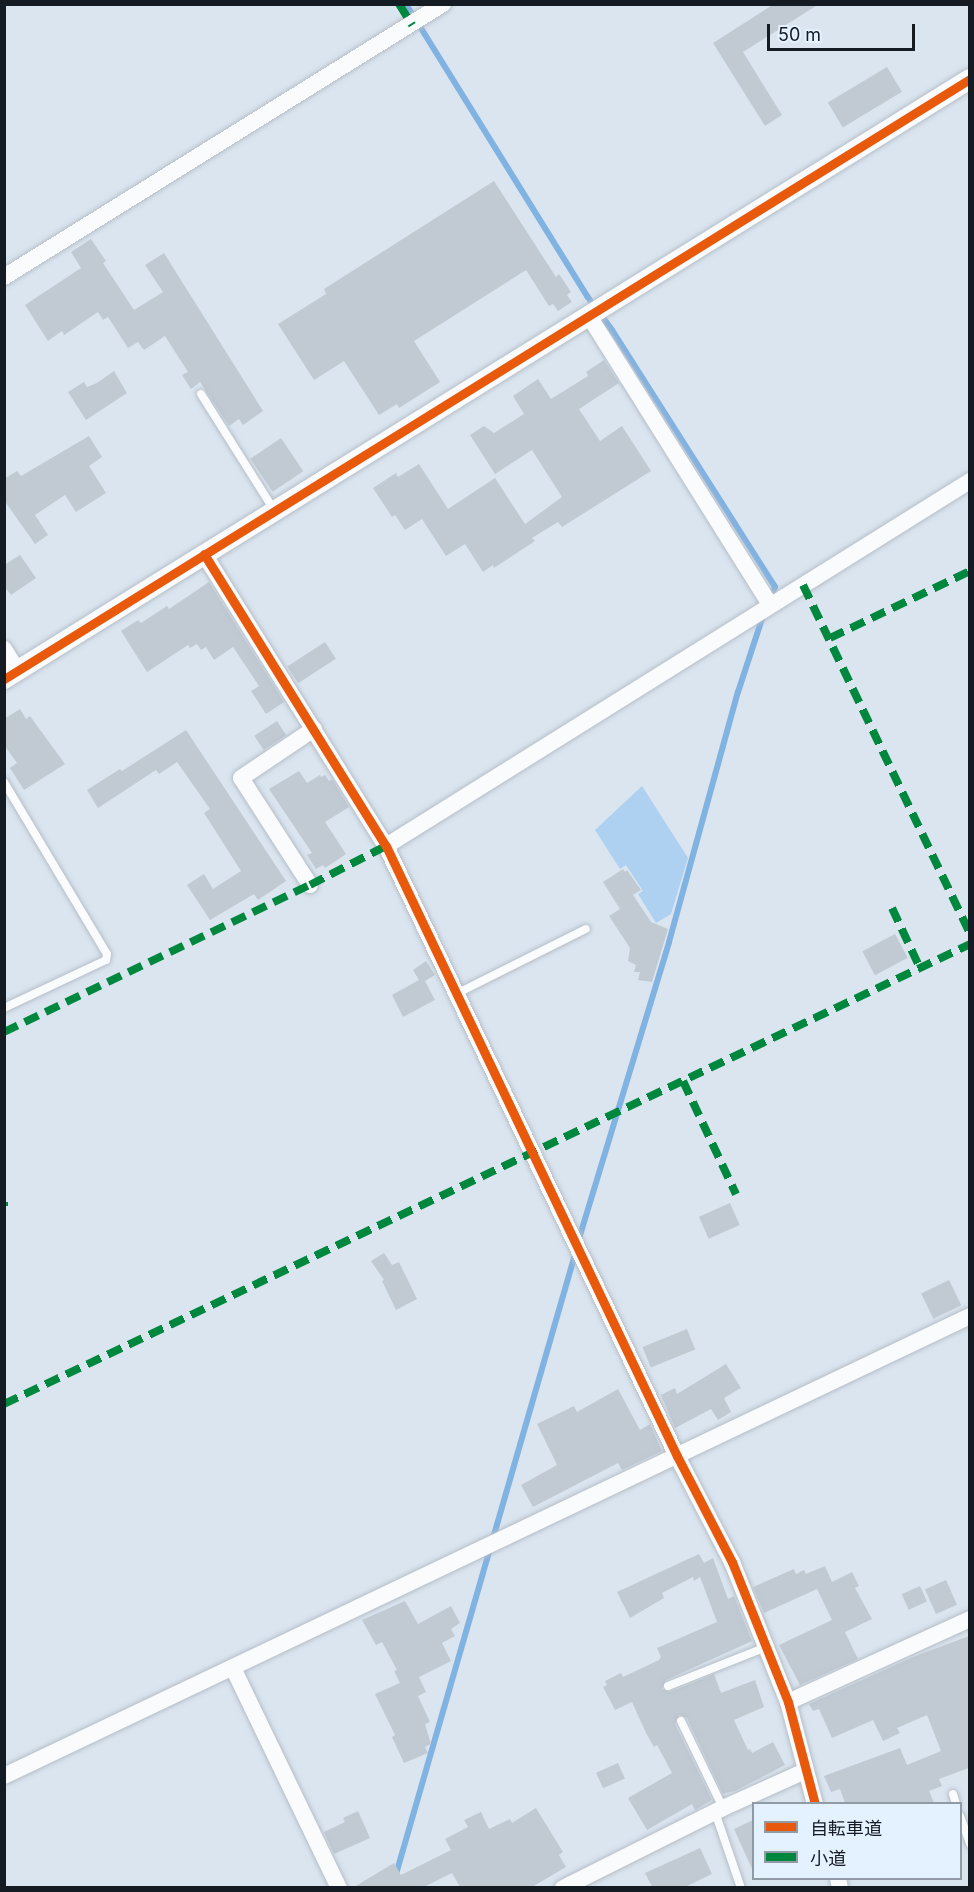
<!DOCTYPE html>
<meta charset="utf-8">
<style>
body{margin:0}
#map{position:relative;width:974px;height:1892px;overflow:hidden;background:#dae5f0;font-family:Inter,"Noto Sans JP",sans-serif}
div>[style]{position:absolute}
[style*='--x']{left:calc(var(--x)*1px);top:calc(var(--y)*1px);width:calc(var(--w)*1px);rotate:calc(var(--a)*1deg)}
.green>*{inset:0;background:#aed0f1}
.stream>*{height:6px;margin:-3px;padding:0 3px;transform-origin:3px;border-radius:3px;background:#80b2e2}
.building>*{inset:0;background:#c1cad3;transform-origin:0 0}
.roads{filter:drop-shadow(0 0 2px #b6bec7) drop-shadow(0 0 2px #b6bec7)}
.service>*{height:8px;margin:-4px;padding:0 4px;transform-origin:4px;border-radius:4px;background:#f9fbfd}
.minor>*{height:16px;margin:-8px;padding:0 8px;transform-origin:8px;border-radius:8px;background:#f9fbfd}
.tertiary>*{height:20px;margin:-10px;padding:0 10px;transform-origin:10px;border-radius:10px;background:#f9fbfd}
.quiet>*{height:8px;margin-top:-4px;transform-origin:0;background:repeating-linear-gradient(90deg,#00873e 0 15px,transparent 0 23px)}
.cycleway>*{height:9px;margin:-4.5px;padding:0 4.5px;transform-origin:4.5px;border-radius:4.5px;background:#e8590c}
span{translate:-50% -50%;white-space:nowrap;text-align:center;line-height:1.15;-webkit-text-stroke:4.5px #e4f1fe;paint-order:stroke}
.frame{position:absolute;inset:0;border:6px solid #141b23;pointer-events:none}
.legend{position:absolute;left:752px;top:1802px;width:210px;height:78px;box-sizing:border-box;background:#e4f1fe;border:2px solid #919ba6;margin:0;padding:8px 10px;list-style:none;font-size:18px;color:#141b23}
.legend li{display:flex;align-items:center;gap:12px;height:30px}
.legend b{width:30px;border:2px solid #919ba6}
.scale{position:absolute;left:767px;top:24px;width:148px;height:27px;box-sizing:border-box;border:3px solid #141b23;border-top:0;padding-left:8px;font-size:18px;line-height:21px;white-space:nowrap;color:#141b23;-webkit-text-stroke:4px #e4f1fe;paint-order:stroke}
</style>
<div id="map">
<div class="green">
<div style="clip-path:polygon(642px 786px,688px 858px,671px 914px,656px 923px,638px 894px,643px 891px,626px 865px,620px 869px,595px 830px)"></div>
</div>
<div class="stream">
<div style="--x:406;--y:4;--w:344;--a:58.2"></div>
<div style="--x:587;--y:296;--w:42;--a:53.7"></div>
<div style="--x:612;--y:330;--w:304;--a:57.6"></div>
<div style="--x:775;--y:587;--w:12;--a:114"></div>
<div style="--x:578;--y:1242;--w:313;--a:-73.1"></div>
<div style="--x:669;--y:942;--w:259;--a:-74.6"></div>
<div style="--x:738;--y:692;--w:80;--a:-71.8"></div>
<div style="--x:392;--y:1888;--w:663;--a:-73.89"></div>
</div>
<div class="building">
<div style="clip-path:polygon(774px 4px,819px 4px,743px 52px,782px 115px,765px 126px,713px 43px)"></div>
<div style="left:887px;top:67px;width:29px;height:69px;rotate:59deg"></div>
<div style="clip-path:polygon(494px 181px,556px 277px,559px 274px,571px 292px,567px 295px,572px 302px,558px 311px,553px 304px,549px 306px,526px 270px,414px 341px,440px 382px,399px 408px,397px 404px,379px 415px,344px 361px,314px 380px,278px 324px,326px 294px,324px 289px)"></div>
<div style="clip-path:polygon(91px 239px,106px 261px,103px 263px,134px 310px,163px 292px,145px 265px,164px 253px,263px 411px,243px 425px,239px 419px,229px 426px,200px 382px,191px 389px,182px 375px,188px 372px,165px 336px,144px 350px,138px 342px,128px 348px,108px 317px,103px 320px,98px 312px,64px 335px,62px 331px,48px 341px,25px 305px,81px 268px,71px 252px)"></div>
<div style="clip-path:polygon(604px 360px,619px 383px,579px 409px,600px 441px,622px 426px,651px 471px,562px 527px,558px 522px,532px 538px,535px 541px,494px 568px,493px 565px,483px 572px,465px 544px,446px 556px,422px 519px,405px 530px,395px 515px,392px 517px,373px 488px,396px 473px,398px 477px,419px 464px,448px 509px,495px 478px,525px 524px,562px 497px,532px 450px,495px 474px,470px 435px,484px 426px,494px 433px,524px 414px,513px 396px,538px 379px,551px 399px,588px 376px,586px 372px)"></div>
<div style="clip-path:polygon(114px 371px,127px 393px,86px 420px,68px 392px,84px 382px,87px 387px,97px 383px)"></div>
<div style="clip-path:polygon(89px 436px,102px 457px,89px 466px,106px 493px,76px 512px,65px 495px,35px 515px,48px 535px,35px 544px,4px 500px,4px 479px,17px 471px,21px 476px)"></div>
<div style="left:281px;top:438px;width:40px;height:37px;rotate:56deg"></div>
<div style="clip-path:polygon(20px 555px,36px 578px,11px 595px,4px 586px,4px 565px)"></div>
<div style="clip-path:polygon(209px 582px,284px 702px,266px 714px,251px 691px,259px 686px,233px 647px,214px 660px,206px 647px,201px 650px,197px 644px,190px 648px,188px 645px,147px 672px,121px 631px,138px 620px,141px 623px,167px 606px,169px 609px)"></div>
<div style="left:325px;top:642px;width:20px;height:45px;rotate:57deg"></div>
<div style="clip-path:polygon(20px 709px,26px 719px,30px 716px,65px 764px,24px 790px,10px 768px,17px 763px,4px 745px,4px 719px)"></div>
<div style="left:277px;top:721px;width:17px;height:27px;rotate:57deg"></div>
<div style="clip-path:polygon(186px 730px,286px 881px,258px 900px,254px 894px,210px 920px,187px 885px,204px 874px,213px 889px,241px 871px,204px 813px,210px 809px,177px 762px,159px 774px,156px 770px,98px 808px,87px 790px,120px 769px,122px 771px)"></div>
<div style="clip-path:polygon(299px 771px,307px 783px,320px 775px,321px 777px,325px 775px,329px 781px,332px 779px,349px 807px,325px 822px,346px 854px,325px 868px,323px 865px,316px 869px,307px 855px,312px 853px,269px 789px)"></div>
<div style="clip-path:polygon(623px 869px,625px 872px,627px 870px,641px 890px,633px 895px,651px 922px,668px 929px,652px 982px,638px 980px,640px 972px,634px 972px,636px 965px,628px 961px,630px 948px,609px 916px,620px 909px,603px 882px)"></div>
<div style="left:895px;top:934px;width:27px;height:37px;rotate:62deg"></div>
<div style="clip-path:polygon(426px 961px,435px 975px,425px 981px,435px 1000px,403px 1017px,392px 995px,419px 980px,413px 970px)"></div>
<div style="left:730px;top:1203px;width:24px;height:34px;rotate:66deg"></div>
<div style="clip-path:polygon(384px 1253px,392px 1265px,399px 1262px,417px 1299px,396px 1310px,382px 1281px,384px 1280px,371px 1261px)"></div>
<div style="left:949px;top:1280px;width:28px;height:31px;rotate:64deg"></div>
<div style="left:687px;top:1329px;width:22px;height:48px;rotate:68deg"></div>
<div style="clip-path:polygon(726px 1364px,741px 1388px,724px 1398px,731px 1412px,718px 1420px,711px 1409px,675px 1428px,661px 1395px,675px 1388px,677px 1394px)"></div>
<div style="clip-path:polygon(618px 1389px,640px 1430px,650px 1424px,662px 1451px,622px 1470px,618px 1463px,533px 1507px,521px 1485px,557px 1465px,537px 1424px,574px 1406px,577px 1412px)"></div>
<div style="clip-path:polygon(699px 1554px,704px 1563px,713px 1558px,728px 1599px,734px 1596px,752px 1641px,666px 1680px,662px 1689px,670px 1692px,714px 1674px,721px 1693px,755px 1680px,764px 1707px,734px 1720px,748px 1750px,750px 1749px,752px 1753px,773px 1742px,785px 1765px,735px 1791px,723px 1794px,687px 1718px,679px 1715px,675px 1724px,712px 1800px,695px 1810px,692px 1804px,647px 1830px,628px 1798px,672px 1773px,657px 1745px,654px 1747px,646px 1733px,632px 1702px,615px 1710px,603px 1687px,607px 1685px,605px 1681px,621px 1673px,623px 1677px,659px 1660px,661px 1657px,657px 1648px,717px 1622px,700px 1577px,694px 1581px,693px 1577px,662px 1593px,664px 1598px,630px 1618px,617px 1592px)"></div>
<div style="clip-path:polygon(825px 1566px,832px 1582px,852px 1572px,859px 1586px,855px 1588px,872px 1619px,845px 1632px,858px 1659px,800px 1685px,779px 1645px,832px 1620px,817px 1589px,764px 1613px,753px 1587px,794px 1569px,796px 1574px,804px 1570px,806px 1574px)"></div>
<div style="left:946px;top:1580px;width:27px;height:23px;rotate:66deg"></div>
<div style="left:920px;top:1586px;width:17px;height:20px;rotate:66deg"></div>
<div style="clip-path:polygon(405px 1601px,418px 1624px,451px 1606px,460px 1623px,451px 1629px,455px 1636px,442px 1643px,451px 1661px,419px 1677px,426px 1692px,418px 1696px,430px 1722px,425px 1724px,431px 1744px,425px 1747px,428px 1753px,404px 1763px,392px 1737px,395px 1735px,375px 1694px,400px 1683px,394px 1671px,397px 1670px,382px 1642px,376px 1645px,362px 1620px)"></div>
<div style="clip-path:polygon(969px 1636px,969px 1768px,939px 1779px,942px 1786px,929px 1791px,934px 1803px,845px 1803px,840px 1789px,831px 1792px,824px 1776px,900px 1748px,907px 1765px,941px 1751px,927px 1715px,897px 1728px,900px 1733px,883px 1741px,873px 1720px,832px 1738px,819px 1709px,813px 1711px,809px 1704px,913px 1657px)"></div>
<div style="left:618px;top:1763px;width:17px;height:24px;rotate:66deg"></div>
<div style="clip-path:polygon(536px 1808px,563px 1852px,559px 1855px,566px 1867px,532px 1887px,460px 1887px,452px 1873px,424px 1887px,354px 1887px,394px 1863px,401px 1875px,451px 1850px,445px 1839px,468px 1827px,464px 1820px,481px 1812px,489px 1829px,510px 1819px,512px 1823px)"></div>
<div style="clip-path:polygon(358px 1811px,370px 1838px,334px 1854px,324px 1832px,345px 1822px,343px 1818px)"></div>
<div style="clip-path:polygon(753px 1820px,753px 1871px,734px 1829px)"></div>
<div style="clip-path:polygon(700px 1848px,712px 1874px,685px 1887px,652px 1887px,645px 1873px)"></div>
</div>
<div class="roads">
<div class="service">
<div style="--x:201;--y:394;--w:137;--a:57.8"></div>
<div style="--x:4;--y:782;--w:200;--a:59.1"></div>
<div style="--x:107;--y:954;--w:6;--a:99"></div>
<div style="--x:106;--y:960;--w:113;--a:154.8"></div>
<div style="--x:456;--y:994;--w:145;--a:-26.6"></div>
<div style="--x:668;--y:1686;--w:105;--a:-21.7"></div>
<div style="--x:681;--y:1721;--w:97;--a:64.2"></div>
<div style="--x:953;--y:1794;--w:10;--a:73"></div>
<div style="--x:715;--y:1812;--w:80;--a:71.1"></div>
<div style="--x:960;--y:1816;--w:30;--a:70"></div>
</div>
<div class="minor">
<div style="--x:4;--y:277;--w:517;--a:-31.88"></div>
<div style="--x:589;--y:316;--w:340;--a:57.9"></div>
<div style="--x:204;--y:554;--w:344;--a:58.1"></div>
<div style="--x:386;--y:846;--w:676;--a:64.5"></div>
<div style="--x:677;--y:1456;--w:119;--a:62.6"></div>
<div style="--x:732;--y:1562;--w:151;--a:68.2"></div>
<div style="--x:788;--y:1702;--w:106;--a:75.2"></div>
<div style="--x:4;--y:649;--w:26;--a:58"></div>
<div style="--x:386;--y:846;--w:689;--a:-32.01"></div>
<div style="--x:310;--y:885;--w:127;--a:-122.8"></div>
<div style="--x:241;--y:778;--w:88;--a:-33.9"></div>
<div style="--x:233;--y:1668;--w:244;--a:64.3"></div>
<div style="--x:788;--y:1702;--w:200;--a:-24.5"></div>
<div style="--x:4;--y:1776;--w:1070;--a:-25.46"></div>
<div style="--x:838;--y:1878;--w:10;--a:79"></div>
<div style="--x:563;--y:1888;--w:179;--a:-26.6"></div>
<div style="--x:723;--y:1808;--w:90;--a:-24.3"></div>
</div>
<div class="tertiary">
<div style="--x:4;--y:679;--w:1137;--a:-31.85"></div>
</div>
</div>
<div class="quiet">
<div style="--x:399;--y:4;--w:25;--a:58"></div>
<div style="--x:803;--y:585;--w:387;--a:64.4"></div>
<div style="--x:830;--y:638;--w:155;--a:-25.6"></div>
<div style="--x:892;--y:908;--w:66;--a:65"></div>
<div style="--x:4;--y:1032;--w:339;--a:-25.7"></div>
<div style="--x:310;--y:885;--w:85;--a:-27.2"></div>
<div style="--x:683;--y:1081;--w:125;--a:64.9"></div>
<div style="--x:4;--y:1202;--w:4;--a:90"></div>
<div style="--x:4;--y:1404;--w:1070;--a:-25.46"></div>
</div>
<div class="cycleway">
<div style="--x:204;--y:554;--w:344;--a:58.1"></div>
<div style="--x:386;--y:846;--w:676;--a:64.5"></div>
<div style="--x:677;--y:1456;--w:119;--a:62.6"></div>
<div style="--x:732;--y:1562;--w:151;--a:68.2"></div>
<div style="--x:788;--y:1702;--w:106;--a:75.2"></div>
<div style="--x:4;--y:679;--w:1137;--a:-31.85"></div>
</div>
<div class="frame"></div>
<ul class="legend">
<li><b style="height:8px;background:#e8590c"></b>自転車道</li>
<li><b style="height:8px;background:#00873e"></b>小道</li>
</ul>
<div class="scale">50 m</div>
</div>
